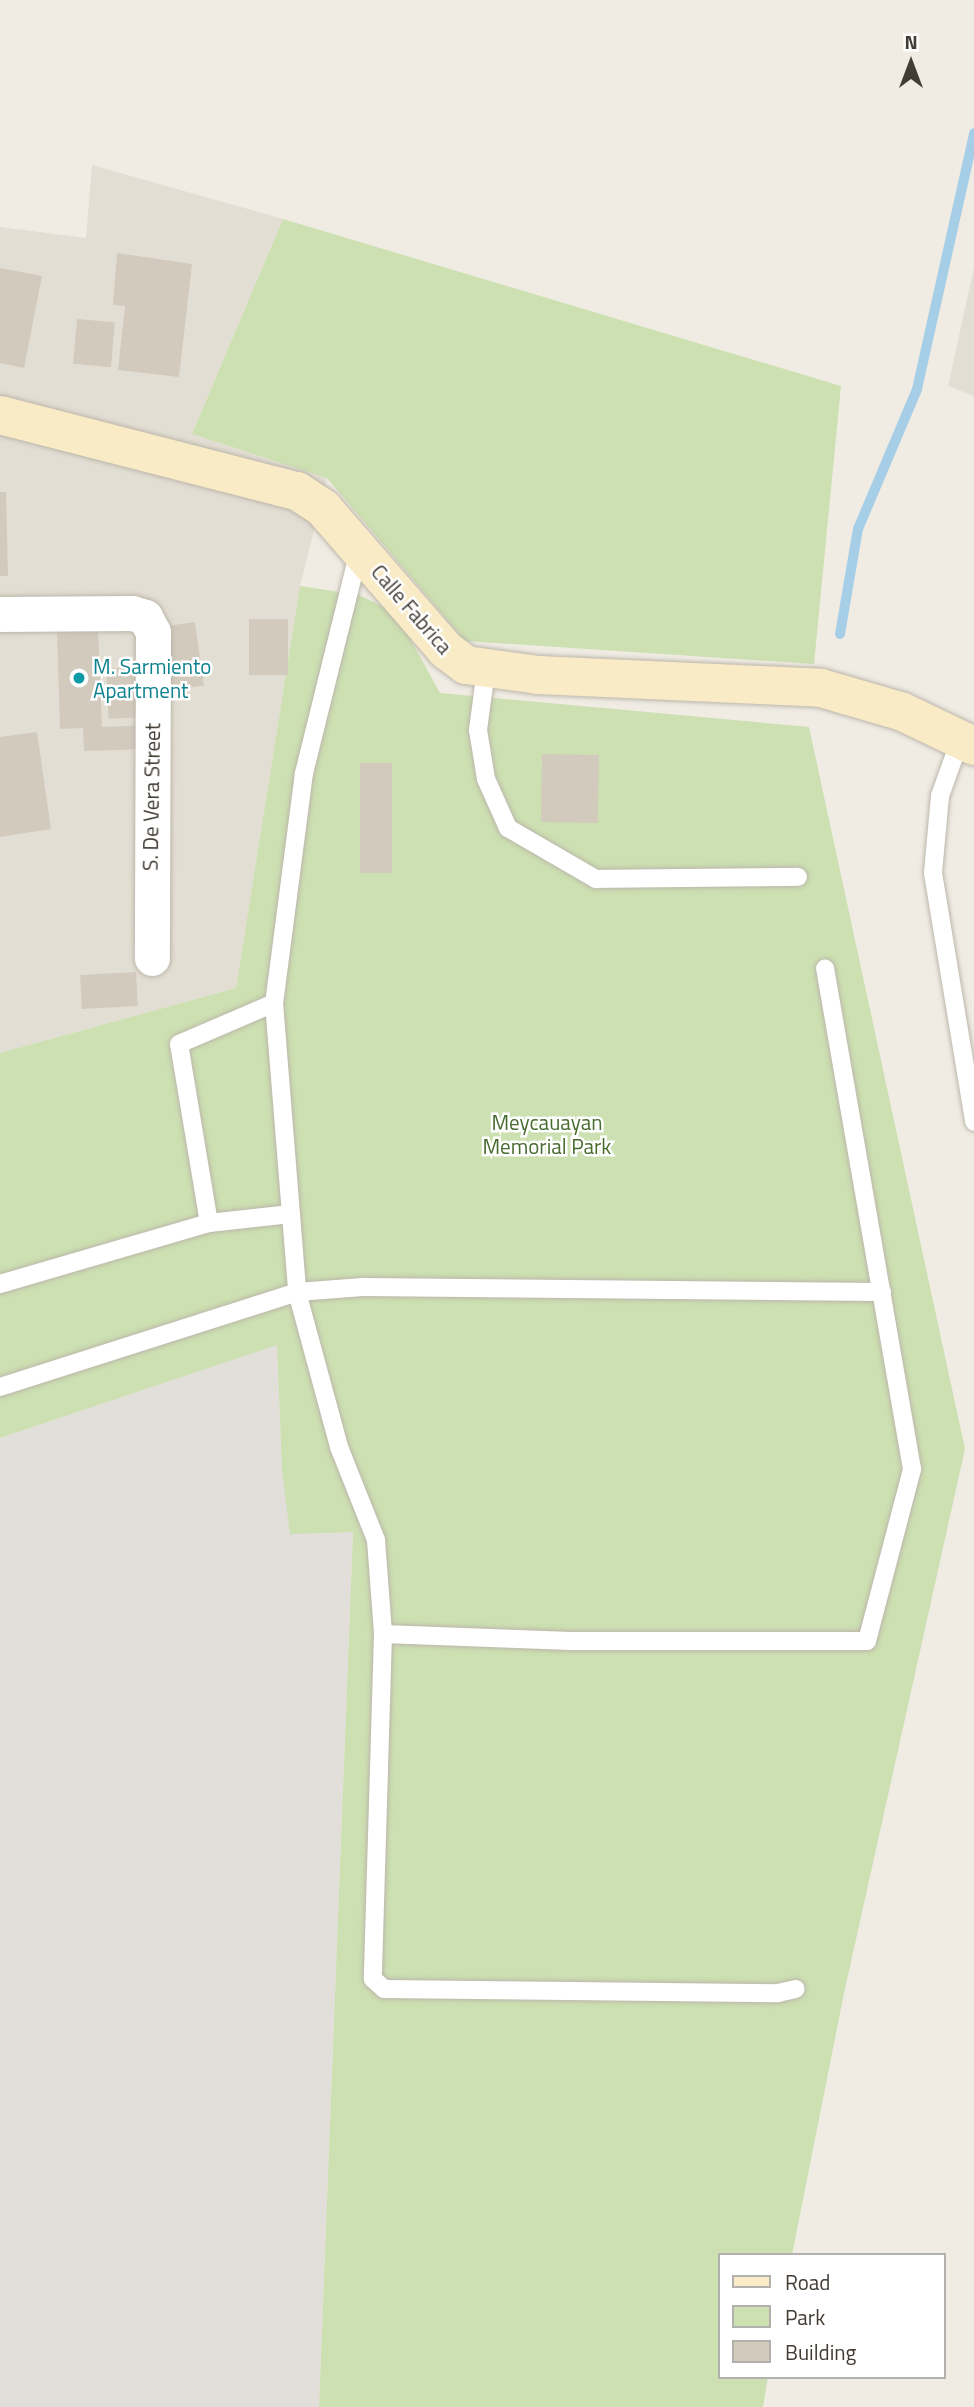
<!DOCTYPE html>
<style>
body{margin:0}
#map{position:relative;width:974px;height:2407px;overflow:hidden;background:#f0ece4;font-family:"Titillium Web",sans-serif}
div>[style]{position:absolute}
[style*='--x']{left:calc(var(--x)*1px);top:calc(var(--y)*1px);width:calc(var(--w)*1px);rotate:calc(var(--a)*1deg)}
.residential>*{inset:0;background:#e3ded3}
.industrial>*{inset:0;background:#e2ded9}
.green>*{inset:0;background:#cce0b1}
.stream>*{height:10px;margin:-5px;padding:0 5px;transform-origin:5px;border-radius:5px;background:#a6cee7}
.building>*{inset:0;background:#d3cabe;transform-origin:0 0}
.roads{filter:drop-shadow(0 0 2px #bdb6ab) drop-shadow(0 0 2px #bdb6ab)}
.lane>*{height:18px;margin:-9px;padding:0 9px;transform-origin:9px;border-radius:9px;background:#fff}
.street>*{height:35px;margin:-17.5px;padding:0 17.5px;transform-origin:17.5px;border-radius:17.5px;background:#fff}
.secondary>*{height:38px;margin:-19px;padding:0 19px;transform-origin:19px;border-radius:19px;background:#f8ebc6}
.dots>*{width:19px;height:19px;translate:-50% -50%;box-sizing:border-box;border:4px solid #fff;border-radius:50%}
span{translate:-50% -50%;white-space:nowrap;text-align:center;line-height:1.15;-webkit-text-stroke:5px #fff;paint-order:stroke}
.street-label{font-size:21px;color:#423c35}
.culture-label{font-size:21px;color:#0d838f}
.left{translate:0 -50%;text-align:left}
.park-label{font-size:21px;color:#486c2f}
.legend{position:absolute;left:718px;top:2253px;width:228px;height:126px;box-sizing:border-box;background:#fff;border:2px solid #b3b1ae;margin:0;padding:9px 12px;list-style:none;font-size:21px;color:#423c35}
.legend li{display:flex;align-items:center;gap:14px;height:35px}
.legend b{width:35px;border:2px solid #b3b1ae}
.north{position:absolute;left:876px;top:28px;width:70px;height:70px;-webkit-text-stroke:5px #fff;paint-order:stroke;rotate:0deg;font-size:19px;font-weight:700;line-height:28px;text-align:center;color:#423c35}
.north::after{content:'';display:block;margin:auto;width:24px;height:32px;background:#423c35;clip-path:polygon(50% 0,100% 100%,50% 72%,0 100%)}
</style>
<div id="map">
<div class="residential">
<div style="clip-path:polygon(92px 165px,283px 219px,192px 434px,327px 478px,300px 586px,236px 988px,0 1053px,0 227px,86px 238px)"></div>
<div style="clip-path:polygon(974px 267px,974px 396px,948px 386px)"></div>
</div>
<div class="industrial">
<div style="clip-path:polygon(277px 1344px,282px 1470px,353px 1531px,319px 2407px,0 2407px,0 1438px)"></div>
</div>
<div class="green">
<div style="clip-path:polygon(283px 219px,841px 386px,814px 664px,465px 641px,327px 478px,192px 434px)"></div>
<div style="clip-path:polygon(300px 586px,359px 595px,396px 613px,440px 693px,809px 727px,965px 1449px,843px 1998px,792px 2255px,720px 2255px,720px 2377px,768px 2377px,763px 2407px,319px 2407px,353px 1532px,290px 1534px,282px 1470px,277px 1345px,0 1438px,0 1053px,236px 988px)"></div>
</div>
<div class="stream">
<div style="--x:840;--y:634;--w:107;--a:-80.3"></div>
<div style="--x:858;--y:529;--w:152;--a:-67.1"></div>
<div style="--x:917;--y:389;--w:262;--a:-77.4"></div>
</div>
<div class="building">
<div style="clip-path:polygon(117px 253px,192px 264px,179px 377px,118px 370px,125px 306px,113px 305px)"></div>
<div style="clip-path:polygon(0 268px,42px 276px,24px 368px,0 363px)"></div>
<div style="left:77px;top:319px;width:38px;height:45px;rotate:5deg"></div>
<div style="clip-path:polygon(0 492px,6px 492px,8px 576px,0 576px)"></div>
<div style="left:249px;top:619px;width:39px;height:56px"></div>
<div style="left:195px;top:622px;width:64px;height:34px;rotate:82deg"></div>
<div style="clip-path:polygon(98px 628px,102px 727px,148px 725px,149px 749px,84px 751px,83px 728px,60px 729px,57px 630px)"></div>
<div style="left:141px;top:667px;width:50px;height:35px;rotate:87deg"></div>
<div style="clip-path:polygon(37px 732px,51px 829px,0 837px,0 737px)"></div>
<div style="left:542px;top:754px;width:57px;height:68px;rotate:1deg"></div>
<div style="left:360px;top:763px;width:32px;height:110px"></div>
<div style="left:136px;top:972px;width:34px;height:56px;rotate:87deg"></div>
</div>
<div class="roads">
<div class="lane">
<div style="--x:359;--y:551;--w:229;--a:103.9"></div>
<div style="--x:304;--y:773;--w:232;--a:97.4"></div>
<div style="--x:274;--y:1003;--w:290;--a:85.4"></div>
<div style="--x:297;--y:1292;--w:161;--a:74.8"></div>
<div style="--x:339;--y:1447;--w:100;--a:68.3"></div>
<div style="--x:376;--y:1540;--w:94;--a:85.7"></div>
<div style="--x:383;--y:1634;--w:345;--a:91.7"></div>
<div style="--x:373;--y:1979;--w:15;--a:42"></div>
<div style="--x:384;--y:1989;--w:394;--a:0.6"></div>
<div style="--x:778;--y:1993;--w:18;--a:-13"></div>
<div style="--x:486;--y:670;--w:61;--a:97.6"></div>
<div style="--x:478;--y:730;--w:50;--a:80.7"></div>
<div style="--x:486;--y:779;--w:54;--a:65.8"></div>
<div style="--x:508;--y:828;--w:102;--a:30.1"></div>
<div style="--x:596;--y:879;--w:202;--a:-0.6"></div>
<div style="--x:960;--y:740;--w:59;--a:109.7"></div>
<div style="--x:940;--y:796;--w:77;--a:95.2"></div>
<div style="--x:933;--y:873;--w:252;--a:80.6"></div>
<div style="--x:209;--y:1223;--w:181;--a:-99.5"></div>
<div style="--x:179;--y:1044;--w:103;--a:-23.3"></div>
<div style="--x:0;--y:1284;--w:218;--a:-16.3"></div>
<div style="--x:209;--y:1223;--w:82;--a:-6.3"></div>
<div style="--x:0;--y:1387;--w:312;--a:-17.7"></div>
<div style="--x:297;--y:1292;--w:66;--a:-4.3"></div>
<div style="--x:363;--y:1287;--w:519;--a:0.55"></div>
<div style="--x:383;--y:1634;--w:188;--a:2.1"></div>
<div style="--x:571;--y:1641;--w:296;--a:0"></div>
<div style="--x:867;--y:1641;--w:178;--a:-75.3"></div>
<div style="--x:912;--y:1469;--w:508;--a:-99.85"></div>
</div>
<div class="street">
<div style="--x:0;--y:614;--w:132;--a:-0.4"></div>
<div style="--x:132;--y:613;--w:14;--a:17"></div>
<div style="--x:145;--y:617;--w:17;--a:62"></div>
<div style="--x:153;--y:632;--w:326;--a:90.2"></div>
</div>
<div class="secondary">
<div style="--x:0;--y:415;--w:307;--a:14.4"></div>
<div style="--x:297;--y:491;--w:31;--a:33"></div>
<div style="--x:323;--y:508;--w:188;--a:49.1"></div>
<div style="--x:446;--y:650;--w:25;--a:37"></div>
<div style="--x:466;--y:665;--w:73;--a:7.9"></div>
<div style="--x:538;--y:675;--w:283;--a:2.6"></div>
<div style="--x:821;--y:688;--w:85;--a:16.3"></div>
<div style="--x:903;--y:712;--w:79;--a:25.6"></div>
</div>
</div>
<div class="dots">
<div style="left:79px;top:678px;background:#0f9aa8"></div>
</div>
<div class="street-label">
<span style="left:412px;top:609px;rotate:49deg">Calle Fabrica</span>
<span style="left:151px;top:797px;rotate:-89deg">S. De Vera Street</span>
</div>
<div class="culture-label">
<span class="left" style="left:93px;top:678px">M. Sarmiento<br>Apartment</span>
</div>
<div class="park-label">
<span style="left:547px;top:1134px">Meycauayan<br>Memorial Park</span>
</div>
<ul class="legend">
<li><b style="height:9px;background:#f8ebc6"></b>Road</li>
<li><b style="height:19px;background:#cce0b1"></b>Park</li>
<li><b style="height:19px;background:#d3cabe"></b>Building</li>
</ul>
<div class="north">N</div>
</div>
